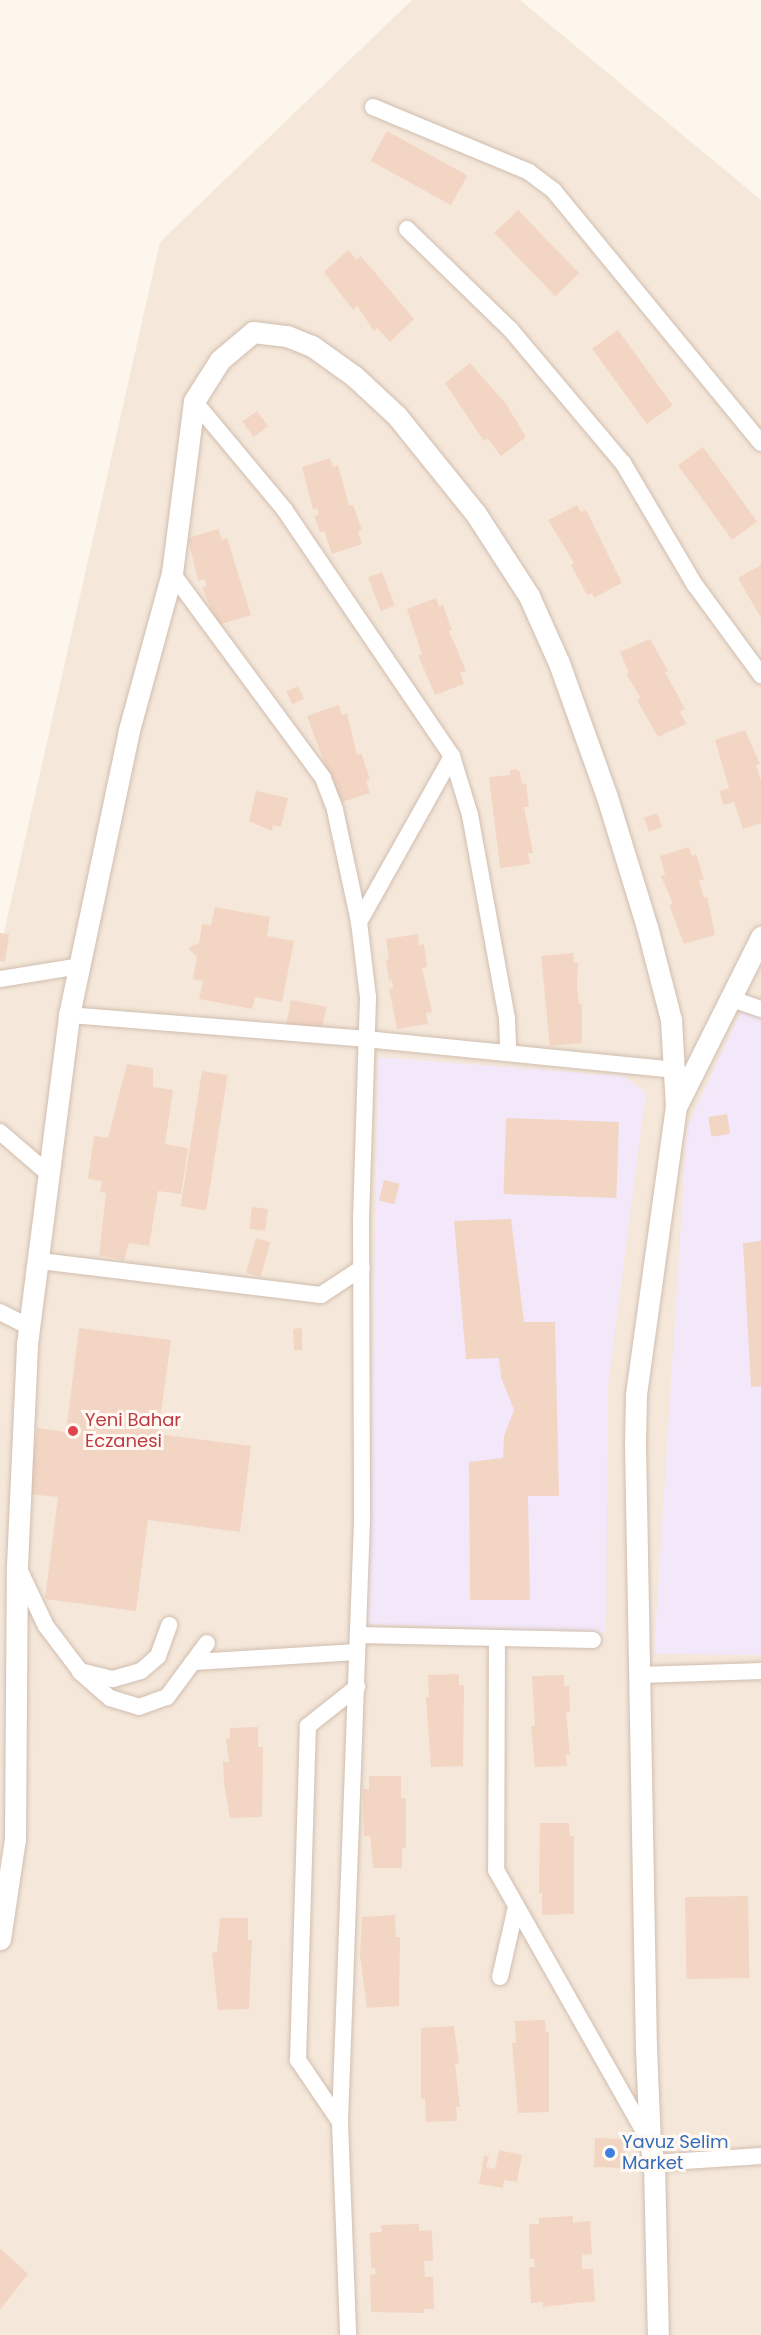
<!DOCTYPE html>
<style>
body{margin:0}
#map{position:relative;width:761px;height:2335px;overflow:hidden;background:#fdf6ec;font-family:Poppins,sans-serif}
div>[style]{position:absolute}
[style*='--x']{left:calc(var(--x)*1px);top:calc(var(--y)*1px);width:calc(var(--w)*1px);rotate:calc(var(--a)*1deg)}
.residential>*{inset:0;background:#f5e8da}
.education>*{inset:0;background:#f3e8fa}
.building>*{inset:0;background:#f3d5c3;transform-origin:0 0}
.roads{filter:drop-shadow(0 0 2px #d1beb0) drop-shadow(0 0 2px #d1beb0)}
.minor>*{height:16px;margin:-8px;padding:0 8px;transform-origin:8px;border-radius:8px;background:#fff}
.tertiary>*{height:21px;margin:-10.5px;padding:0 10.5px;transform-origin:10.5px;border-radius:10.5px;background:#fff}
.dots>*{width:16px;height:16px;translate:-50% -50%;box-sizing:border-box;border:3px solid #fffaf3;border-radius:50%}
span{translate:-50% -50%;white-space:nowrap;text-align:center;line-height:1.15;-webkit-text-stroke:6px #fffaf3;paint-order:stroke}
.health-label{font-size:18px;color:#be3a42}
.left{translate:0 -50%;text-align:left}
.shop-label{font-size:18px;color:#366cbe}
</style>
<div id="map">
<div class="residential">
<div style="clip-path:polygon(412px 0,520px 0,761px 200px,761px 2335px,0 2335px,0 950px,160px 242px)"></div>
</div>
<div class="education">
<div style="clip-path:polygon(742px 1009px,761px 1017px,761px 1655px,654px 1654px,687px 1127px)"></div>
<div style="clip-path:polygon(378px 1057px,623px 1076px,646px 1092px,608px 1385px,606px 1633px,368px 1624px)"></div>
</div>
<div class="building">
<div style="left:387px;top:131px;width:92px;height:34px;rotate:29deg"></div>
<div style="left:518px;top:210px;width:88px;height:33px;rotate:46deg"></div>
<div style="clip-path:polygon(348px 250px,357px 260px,361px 256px,414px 319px,390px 342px,377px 328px,374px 331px,357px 306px,353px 310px,324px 272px)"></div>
<div style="left:618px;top:330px;width:93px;height:32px;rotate:54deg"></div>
<div style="clip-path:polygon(470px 363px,506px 404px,526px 437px,501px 456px,487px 438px,484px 441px,445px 383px)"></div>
<div style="left:257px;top:411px;width:19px;height:18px;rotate:54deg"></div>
<div style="left:703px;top:447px;width:92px;height:31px;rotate:54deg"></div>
<div style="clip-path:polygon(330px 458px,333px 467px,338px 465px,349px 506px,353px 505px,362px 530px,358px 532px,362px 544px,332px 554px,324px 531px,320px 532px,314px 516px,319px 515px,317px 508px,313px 510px,302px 467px)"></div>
<div style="clip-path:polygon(577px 505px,581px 512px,586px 510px,622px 583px,594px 598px,592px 593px,587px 595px,571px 565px,574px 563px,548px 520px)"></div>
<div style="clip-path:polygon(218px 529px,222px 540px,227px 538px,251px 615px,218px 625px,202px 587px,207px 586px,204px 579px,198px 581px,188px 538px)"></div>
<div style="clip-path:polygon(761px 565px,761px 618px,738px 578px)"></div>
<div style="left:382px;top:572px;width:36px;height:15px;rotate:69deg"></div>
<div style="clip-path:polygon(436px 598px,439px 607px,443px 605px,452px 630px,449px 631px,466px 671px,460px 673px,464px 684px,435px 695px,418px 655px,422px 654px,407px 609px)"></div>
<div style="clip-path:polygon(650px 639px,668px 671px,665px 672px,685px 709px,680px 712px,686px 724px,658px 737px,637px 700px,641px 698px,626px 674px,629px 673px,620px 652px)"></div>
<div style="left:298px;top:686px;width:14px;height:13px;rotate:65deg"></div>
<div style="clip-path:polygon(339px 705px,342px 715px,347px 713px,357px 755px,361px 753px,370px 779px,366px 781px,370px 793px,339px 803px,307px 716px)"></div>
<div style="clip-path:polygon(745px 730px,760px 764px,756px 765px,761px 781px,761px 823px,743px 829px,734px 802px,724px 805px,719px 791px,729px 788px,715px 740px)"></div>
<div style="clip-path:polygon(516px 769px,520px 772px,522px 784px,526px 783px,529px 807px,524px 807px,533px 853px,528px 853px,530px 864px,500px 868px,489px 777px,510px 775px,510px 770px)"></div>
<div style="clip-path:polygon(256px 791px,288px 798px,281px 827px,273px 825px,272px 831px,249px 821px)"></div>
<div style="left:657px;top:813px;width:15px;height:14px;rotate:70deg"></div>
<div style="clip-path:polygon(689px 847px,692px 856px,696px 854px,704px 879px,699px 881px,704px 898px,707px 896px,715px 935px,684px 944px,669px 905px,673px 904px,661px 876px,665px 875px,660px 856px)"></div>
<div style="clip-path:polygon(215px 907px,270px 917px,267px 936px,294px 941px,282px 1002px,255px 997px,252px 1009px,199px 999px,203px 981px,193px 979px,197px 957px,188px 948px,199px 943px,202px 924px,211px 925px)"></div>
<div style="clip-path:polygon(0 933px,9px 934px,5px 962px,0 961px)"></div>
<div style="clip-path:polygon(418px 934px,419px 945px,424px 944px,427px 967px,422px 968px,432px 1012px,426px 1013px,428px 1024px,397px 1029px,389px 989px,393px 988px,392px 980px,389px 981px,386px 960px,389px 959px,386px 939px)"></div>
<div style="clip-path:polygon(573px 953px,574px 963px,578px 963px,577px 986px,579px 1004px,582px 1004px,582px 1043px,550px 1046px,541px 956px)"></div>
<div style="left:291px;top:1000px;width:36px;height:27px;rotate:11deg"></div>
<div style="clip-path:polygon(127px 1064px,153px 1068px,153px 1087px,173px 1090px,165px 1144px,188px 1148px,181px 1194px,158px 1191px,149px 1246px,129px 1243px,124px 1260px,99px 1255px,106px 1193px,100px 1192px,102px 1181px,88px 1179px,94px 1136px,108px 1138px)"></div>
<div style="left:202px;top:1071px;width:26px;height:137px;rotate:9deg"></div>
<div style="left:727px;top:1114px;width:20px;height:19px;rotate:81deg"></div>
<div style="left:619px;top:1122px;width:76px;height:113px;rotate:92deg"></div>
<div style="left:384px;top:1180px;width:16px;height:21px;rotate:14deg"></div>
<div style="left:252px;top:1207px;width:16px;height:22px;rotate:7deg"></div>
<div style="clip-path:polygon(511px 1219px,524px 1322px,555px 1322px,559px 1496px,528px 1496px,530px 1600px,470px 1600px,469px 1462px,503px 1458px,504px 1436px,514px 1410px,501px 1377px,499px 1358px,466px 1359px,454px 1221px)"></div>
<div style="left:256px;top:1238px;width:15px;height:36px;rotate:16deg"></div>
<div style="clip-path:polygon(761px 1241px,761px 1386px,751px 1387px,743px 1243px)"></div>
<div style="clip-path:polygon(79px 1328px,171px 1340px,158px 1434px,251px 1446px,240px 1532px,148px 1520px,136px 1611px,45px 1599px,58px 1497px,29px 1494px,37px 1428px,66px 1432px)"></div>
<div style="clip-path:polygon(302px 1328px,302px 1350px,294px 1350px,293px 1329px)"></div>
<div style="clip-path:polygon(459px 1674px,459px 1685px,464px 1685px,463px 1766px,431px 1767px,426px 1697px,429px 1697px,428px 1675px)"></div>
<div style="clip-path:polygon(564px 1675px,564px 1686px,569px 1686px,570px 1712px,566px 1712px,570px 1755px,566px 1755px,567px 1766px,535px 1767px,531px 1726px,535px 1726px,532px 1676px)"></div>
<div style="clip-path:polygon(258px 1727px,258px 1747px,263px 1747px,262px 1817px,230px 1818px,224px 1782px,223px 1762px,229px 1762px,226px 1739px,230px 1738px,230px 1728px)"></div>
<div style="clip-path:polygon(369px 1776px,401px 1776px,401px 1798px,406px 1798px,406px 1848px,402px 1848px,402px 1868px,373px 1868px,370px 1836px,364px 1836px,363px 1789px,369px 1789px)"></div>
<div style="clip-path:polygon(540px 1823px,569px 1823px,570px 1836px,574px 1836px,574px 1914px,542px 1915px,542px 1893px,539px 1893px)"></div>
<div style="left:748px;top:1896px;width:82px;height:63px;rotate:89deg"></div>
<div style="clip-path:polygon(395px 1915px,396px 1937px,400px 1937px,399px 2006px,367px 2008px,360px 1955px,362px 1917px)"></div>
<div style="clip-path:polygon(220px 1918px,248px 1918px,248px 1940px,252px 1940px,249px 2009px,218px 2010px,212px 1953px,217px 1952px)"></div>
<div style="clip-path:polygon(545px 2020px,546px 2032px,549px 2032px,549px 2112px,518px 2113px,512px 2043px,516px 2043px,515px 2021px)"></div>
<div style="clip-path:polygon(454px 2026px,459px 2064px,455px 2064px,460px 2107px,456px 2107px,457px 2121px,426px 2122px,425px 2098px,421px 2099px,421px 2028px)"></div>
<div style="left:595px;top:2138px;width:31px;height:29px;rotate:2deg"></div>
<div style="clip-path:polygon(499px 2150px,522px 2155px,517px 2182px,504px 2180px,503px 2188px,479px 2184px,484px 2155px,489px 2156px,486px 2167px,495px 2169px)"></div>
<div style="clip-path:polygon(573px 2216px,573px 2223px,590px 2221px,592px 2254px,582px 2255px,582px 2269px,593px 2269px,595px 2301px,543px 2307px,543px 2302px,531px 2303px,529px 2267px,535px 2267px,534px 2259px,530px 2259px,529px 2224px,539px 2224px,539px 2218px)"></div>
<div style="clip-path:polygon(419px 2224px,419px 2231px,432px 2230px,433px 2261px,424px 2261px,425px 2277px,433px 2277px,434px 2309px,424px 2309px,424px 2313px,371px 2312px,370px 2275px,376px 2274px,375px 2268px,371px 2268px,370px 2233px,382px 2232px,381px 2225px)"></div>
<div style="clip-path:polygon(0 2248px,28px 2274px,0 2310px)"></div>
</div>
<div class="roads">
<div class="minor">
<div style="--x:373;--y:107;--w:169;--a:22.6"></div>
<div style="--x:529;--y:172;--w:31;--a:37"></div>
<div style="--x:554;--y:191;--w:326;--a:50.6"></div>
<div style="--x:407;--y:229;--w:144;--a:44.2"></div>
<div style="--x:510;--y:329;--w:175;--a:49.9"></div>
<div style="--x:623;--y:463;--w:142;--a:59.5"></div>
<div style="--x:695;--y:585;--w:112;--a:53.7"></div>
<div style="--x:194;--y:401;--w:141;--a:50.2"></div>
<div style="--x:284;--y:509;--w:299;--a:55.8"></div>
<div style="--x:452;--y:756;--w:62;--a:73"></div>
<div style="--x:470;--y:815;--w:206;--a:79.7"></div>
<div style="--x:507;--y:1018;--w:35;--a:88"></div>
<div style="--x:172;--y:573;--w:255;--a:53.6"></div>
<div style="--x:323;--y:778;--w:34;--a:69"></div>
<div style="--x:335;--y:810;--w:115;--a:77.9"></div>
<div style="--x:359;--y:922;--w:76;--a:83.2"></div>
<div style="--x:368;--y:997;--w:220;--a:91.8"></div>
<div style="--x:361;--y:1217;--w:304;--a:89.8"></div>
<div style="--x:362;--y:1521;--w:601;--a:92.1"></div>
<div style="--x:340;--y:2122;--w:213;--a:87.8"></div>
<div style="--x:359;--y:922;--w:190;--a:-60.7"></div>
<div style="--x:0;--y:979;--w:80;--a:-9.3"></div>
<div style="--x:732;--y:999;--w:31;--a:19"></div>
<div style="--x:69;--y:1015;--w:298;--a:4.6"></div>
<div style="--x:366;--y:1039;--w:311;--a:5.7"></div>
<div style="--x:0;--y:1132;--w:66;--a:40.7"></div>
<div style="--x:40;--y:1261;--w:283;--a:6.9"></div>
<div style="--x:321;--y:1295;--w:49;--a:-33.4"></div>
<div style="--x:0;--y:1312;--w:34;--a:27"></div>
<div style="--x:19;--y:1569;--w:63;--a:64.7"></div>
<div style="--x:46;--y:1626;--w:56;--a:52.9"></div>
<div style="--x:80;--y:1671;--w:34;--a:14"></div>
<div style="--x:113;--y:1679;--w:29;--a:-16"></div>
<div style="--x:141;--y:1671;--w:23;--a:-41"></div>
<div style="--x:158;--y:1656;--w:33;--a:-70"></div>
<div style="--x:358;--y:1635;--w:235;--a:1.2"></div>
<div style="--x:497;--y:1638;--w:232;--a:90.2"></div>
<div style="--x:496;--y:1870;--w:313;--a:60.5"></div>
<div style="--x:194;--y:1662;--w:163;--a:-3.5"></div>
<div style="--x:80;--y:1672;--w:40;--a:41"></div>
<div style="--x:110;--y:1698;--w:30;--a:17"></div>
<div style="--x:139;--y:1707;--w:30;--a:-20"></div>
<div style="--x:167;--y:1697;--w:67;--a:-53.5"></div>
<div style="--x:641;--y:1675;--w:120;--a:-1.9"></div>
<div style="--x:500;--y:1977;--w:72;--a:-77.1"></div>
<div style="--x:340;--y:2122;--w:75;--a:-124.1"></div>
<div style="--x:298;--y:2060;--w:334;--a:-88.3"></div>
<div style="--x:308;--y:1726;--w:63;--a:-38.5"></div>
<div style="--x:654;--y:2163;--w:107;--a:-3.7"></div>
</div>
<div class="tertiary">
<div style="--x:678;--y:1103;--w:186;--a:-63.4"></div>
<div style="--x:0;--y:1939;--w:101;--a:-81.5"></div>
<div style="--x:15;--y:1839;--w:273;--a:-89.6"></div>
<div style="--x:17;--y:1566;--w:222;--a:-87.4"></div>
<div style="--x:27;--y:1344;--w:332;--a:-82.7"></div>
<div style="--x:69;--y:1015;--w:291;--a:-78.1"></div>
<div style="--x:129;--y:730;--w:163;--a:-74.7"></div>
<div style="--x:172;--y:573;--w:173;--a:-82.7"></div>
<div style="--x:194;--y:401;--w:49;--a:-57.6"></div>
<div style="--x:220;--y:360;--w:43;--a:-40.3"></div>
<div style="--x:253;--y:332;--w:34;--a:7"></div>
<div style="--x:287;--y:336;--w:27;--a:22"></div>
<div style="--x:312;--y:346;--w:52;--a:35.5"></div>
<div style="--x:354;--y:376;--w:59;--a:42.9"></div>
<div style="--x:397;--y:416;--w:126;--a:51.1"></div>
<div style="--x:476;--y:514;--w:98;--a:57.1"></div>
<div style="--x:529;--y:596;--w:73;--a:65.9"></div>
<div style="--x:559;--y:663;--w:142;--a:70.3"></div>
<div style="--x:607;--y:797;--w:136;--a:72.9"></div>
<div style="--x:647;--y:927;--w:96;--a:75.5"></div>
<div style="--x:671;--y:1020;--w:86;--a:86.7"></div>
<div style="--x:676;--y:1106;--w:292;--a:97.9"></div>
<div style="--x:636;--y:1395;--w:49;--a:91.2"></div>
<div style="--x:635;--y:1444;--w:604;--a:88.96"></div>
<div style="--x:646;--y:2048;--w:95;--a:87.6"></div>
<div style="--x:650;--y:2143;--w:20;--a:79"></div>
<div style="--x:654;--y:2163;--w:172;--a:88.7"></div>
</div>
</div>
<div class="dots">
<div style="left:73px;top:1431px;background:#e0444e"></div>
<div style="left:610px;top:2153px;background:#3f7fe0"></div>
</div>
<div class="health-label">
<span class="left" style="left:85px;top:1431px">Yeni Bahar<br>Eczanesi</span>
</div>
<div class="shop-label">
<span class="left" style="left:622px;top:2153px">Yavuz Selim<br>Market</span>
</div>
</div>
